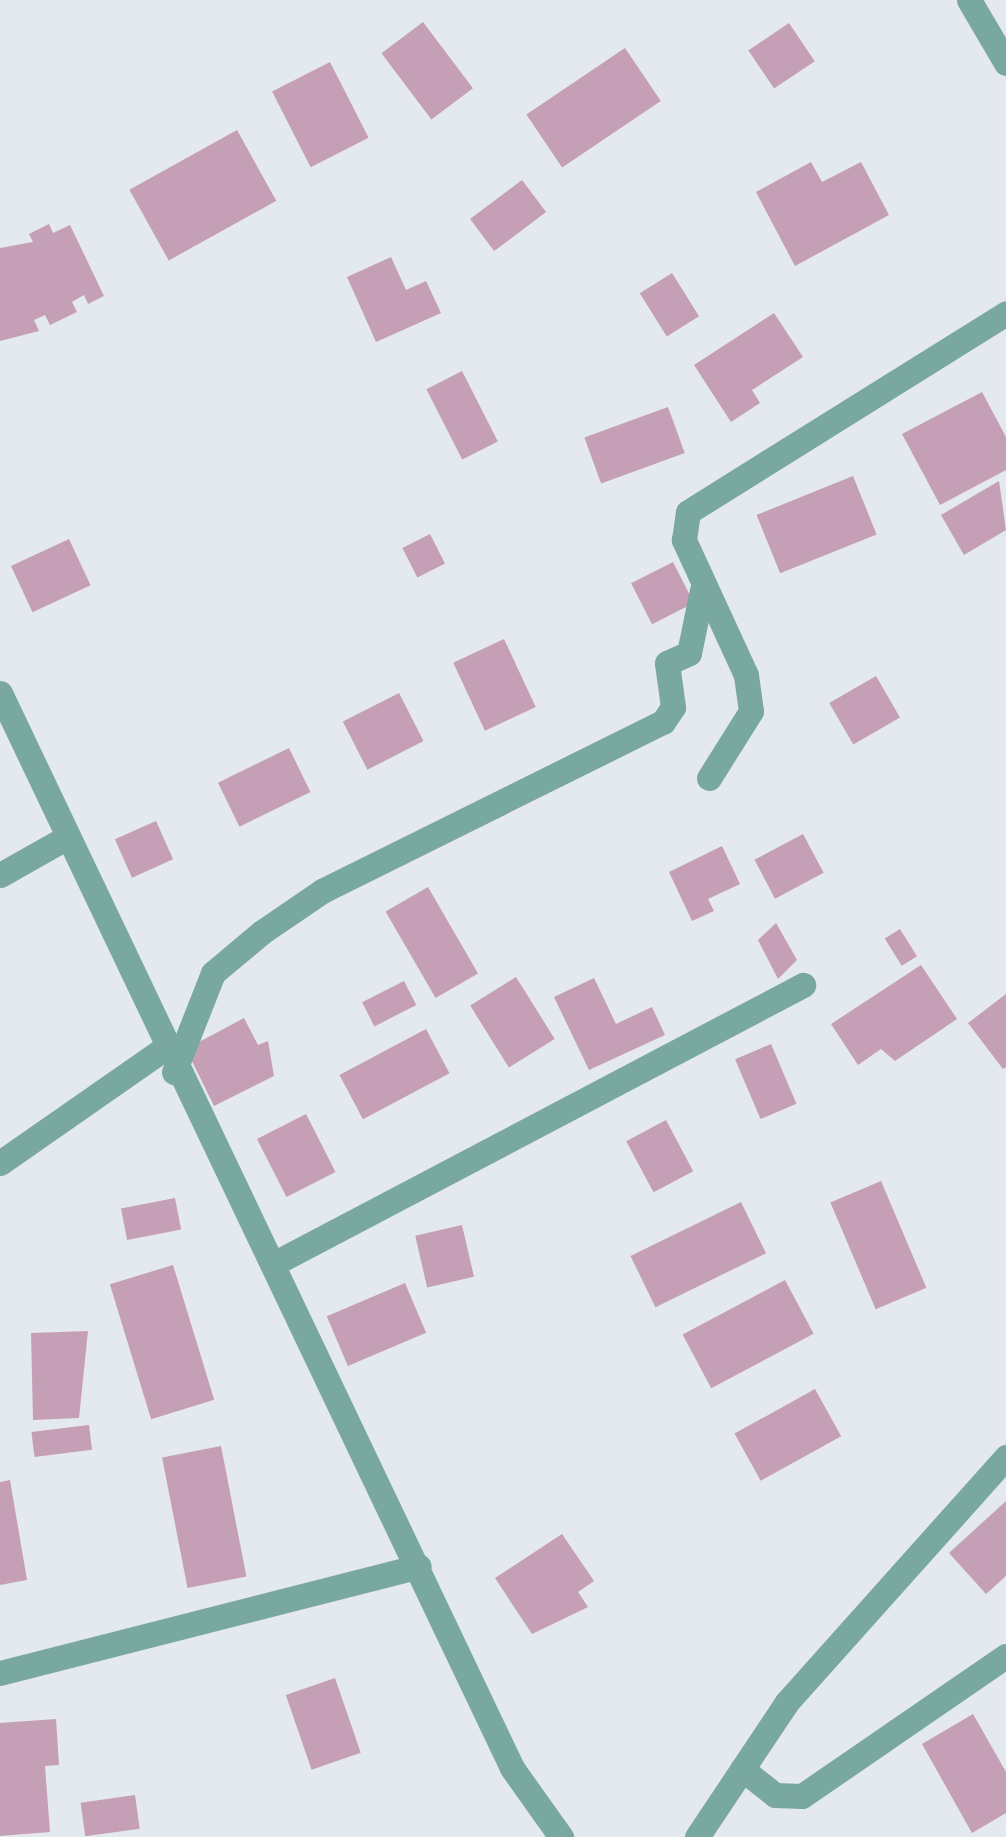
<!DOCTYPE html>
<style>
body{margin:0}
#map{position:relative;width:1006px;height:1837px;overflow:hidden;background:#e4e8ef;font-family:Karla,sans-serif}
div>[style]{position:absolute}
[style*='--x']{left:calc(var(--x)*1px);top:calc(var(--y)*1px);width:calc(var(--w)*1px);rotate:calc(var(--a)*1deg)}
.building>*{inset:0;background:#c59fb6;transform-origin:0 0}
.minor>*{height:25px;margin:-12.5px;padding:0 12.5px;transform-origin:12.5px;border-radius:12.5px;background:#79a8a0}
span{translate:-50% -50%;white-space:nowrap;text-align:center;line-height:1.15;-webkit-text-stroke:8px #fff;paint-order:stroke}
</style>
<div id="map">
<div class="building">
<div style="left:423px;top:22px;width:83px;height:52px;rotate:53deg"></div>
<div style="left:789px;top:23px;width:46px;height:49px;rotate:56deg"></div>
<div style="left:625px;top:48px;width:64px;height:119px;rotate:56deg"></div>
<div style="left:330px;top:62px;width:85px;height:65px;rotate:63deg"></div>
<div style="left:237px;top:130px;width:81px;height:123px;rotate:61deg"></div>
<div style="clip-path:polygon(811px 162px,822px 182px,861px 162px,889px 215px,795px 266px,756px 192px)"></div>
<div style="left:522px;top:180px;width:40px;height:65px;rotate:53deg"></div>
<div style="clip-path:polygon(49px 224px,53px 233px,70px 225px,104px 296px,88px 304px,84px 295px,72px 302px,77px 312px,50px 325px,45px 315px,34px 320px,39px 331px,0 341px,0 248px,33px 242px,29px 234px)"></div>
<div style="clip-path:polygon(391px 257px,406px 290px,426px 281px,441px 313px,376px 342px,347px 277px)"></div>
<div style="left:672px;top:273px;width:51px;height:38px;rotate:58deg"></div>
<div style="clip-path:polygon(774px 313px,803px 357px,752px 390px,760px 403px,731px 422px,694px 365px)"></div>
<div style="left:462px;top:371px;width:79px;height:40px;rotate:63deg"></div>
<div style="clip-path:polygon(982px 392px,1006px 437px,1006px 470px,940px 505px,902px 434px)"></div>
<div style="left:668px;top:407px;width:49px;height:89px;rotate:70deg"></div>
<div style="left:853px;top:476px;width:63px;height:104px;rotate:68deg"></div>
<div style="clip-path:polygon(999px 481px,1006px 530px,964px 555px,941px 515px)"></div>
<div style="left:430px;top:534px;width:33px;height:31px;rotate:63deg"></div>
<div style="left:69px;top:539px;width:51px;height:64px;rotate:65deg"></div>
<div style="left:673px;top:562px;width:46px;height:47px;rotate:63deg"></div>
<div style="left:504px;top:639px;width:75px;height:56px;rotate:65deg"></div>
<div style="left:876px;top:676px;width:48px;height:54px;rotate:60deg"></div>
<div style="left:399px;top:693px;width:54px;height:63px;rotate:63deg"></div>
<div style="left:289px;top:748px;width:49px;height:79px;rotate:64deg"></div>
<div style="left:156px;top:821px;width:42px;height:45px;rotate:66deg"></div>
<div style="left:803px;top:834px;width:44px;height:55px;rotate:62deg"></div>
<div style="clip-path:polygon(722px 846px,740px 884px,708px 899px,714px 911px,692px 921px,669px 872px)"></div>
<div style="left:428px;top:887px;width:100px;height:49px;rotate:60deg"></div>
<div style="clip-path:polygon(776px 923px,797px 960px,778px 979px,758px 940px)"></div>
<div style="left:900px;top:929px;width:32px;height:18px;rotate:58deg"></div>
<div style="clip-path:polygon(921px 965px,957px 1019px,895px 1061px,881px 1049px,858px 1065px,831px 1024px)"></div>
<div style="left:516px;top:977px;width:73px;height:54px;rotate:58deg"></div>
<div style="clip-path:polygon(594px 978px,616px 1024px,652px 1007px,665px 1035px,589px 1070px,554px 997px)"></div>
<div style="left:404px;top:981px;width:27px;height:47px;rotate:63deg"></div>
<div style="clip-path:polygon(1006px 994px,1006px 1067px,1003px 1069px,968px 1023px)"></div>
<div style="clip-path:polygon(244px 1018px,258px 1045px,268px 1041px,274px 1076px,214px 1106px,186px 1049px)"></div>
<div style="left:426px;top:1029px;width:50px;height:98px;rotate:62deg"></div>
<div style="left:771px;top:1044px;width:65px;height:39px;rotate:67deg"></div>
<div style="left:306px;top:1114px;width:65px;height:55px;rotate:63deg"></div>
<div style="left:666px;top:1120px;width:58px;height:45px;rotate:62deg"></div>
<div style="left:881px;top:1181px;width:116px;height:55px;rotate:67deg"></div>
<div style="left:175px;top:1198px;width:32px;height:55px;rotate:79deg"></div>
<div style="left:741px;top:1202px;width:57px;height:123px;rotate:64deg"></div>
<div style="left:462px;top:1225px;width:53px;height:48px;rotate:77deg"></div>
<div style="left:173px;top:1265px;width:141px;height:66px;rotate:73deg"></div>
<div style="left:785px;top:1280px;width:61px;height:116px;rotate:62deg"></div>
<div style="left:405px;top:1283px;width:54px;height:85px;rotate:67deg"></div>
<div style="clip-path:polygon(88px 1331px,79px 1418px,33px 1420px,31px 1333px)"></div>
<div style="left:815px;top:1389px;width:54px;height:92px;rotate:61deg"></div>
<div style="left:89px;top:1425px;width:25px;height:58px;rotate:83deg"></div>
<div style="left:221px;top:1446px;width:133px;height:60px;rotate:79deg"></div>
<div style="clip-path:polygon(10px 1480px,27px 1580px,0 1585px,0 1482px)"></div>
<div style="clip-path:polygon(1006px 1501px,1006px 1576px,986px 1594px,949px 1553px)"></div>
<div style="clip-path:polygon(562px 1534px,594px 1581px,578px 1592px,588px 1607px,532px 1634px,495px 1578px)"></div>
<div style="left:335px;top:1678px;width:79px;height:52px;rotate:71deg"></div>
<div style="clip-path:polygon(973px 1714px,1006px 1772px,1006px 1813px,972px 1833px,922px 1744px)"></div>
<div style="clip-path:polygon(56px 1719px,59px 1765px,45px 1766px,50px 1832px,0 1836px,0 1723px)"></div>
<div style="left:135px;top:1795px;width:34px;height:55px;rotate:82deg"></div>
</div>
<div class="minor">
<div style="--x:969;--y:0;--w:73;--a:59.6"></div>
<div style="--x:0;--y:693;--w:1191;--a:64.53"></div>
<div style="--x:512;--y:1768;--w:85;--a:54.6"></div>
<div style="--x:709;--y:778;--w:79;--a:-57.9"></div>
<div style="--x:751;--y:711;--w:36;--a:-98"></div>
<div style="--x:746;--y:675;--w:149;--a:-114.7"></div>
<div style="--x:684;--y:540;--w:28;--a:-82"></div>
<div style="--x:688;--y:512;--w:375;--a:-32"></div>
<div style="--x:0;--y:875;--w:71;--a:-29.4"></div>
<div style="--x:174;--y:1072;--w:106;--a:-68.5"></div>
<div style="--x:213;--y:973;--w:64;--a:-39.9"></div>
<div style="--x:262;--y:932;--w:73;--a:-34.3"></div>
<div style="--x:322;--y:891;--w:381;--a:-26.4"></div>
<div style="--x:663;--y:722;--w:18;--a:-56"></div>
<div style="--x:673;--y:707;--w:44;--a:-97.8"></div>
<div style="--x:667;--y:663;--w:24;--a:-24"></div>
<div style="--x:689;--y:653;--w:64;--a:-78.3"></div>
<div style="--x:0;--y:1163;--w:198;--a:-34.9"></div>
<div style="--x:275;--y:1263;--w:597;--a:-27.77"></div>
<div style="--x:0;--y:1673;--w:432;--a:-14.3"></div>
<div style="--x:742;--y:1769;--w:42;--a:38.2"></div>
<div style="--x:775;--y:1795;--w:27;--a:2"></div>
<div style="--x:802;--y:1796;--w:247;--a:-34.5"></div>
<div style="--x:697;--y:1837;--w:162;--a:-56.3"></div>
<div style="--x:787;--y:1702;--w:329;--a:-48.2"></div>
</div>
</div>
